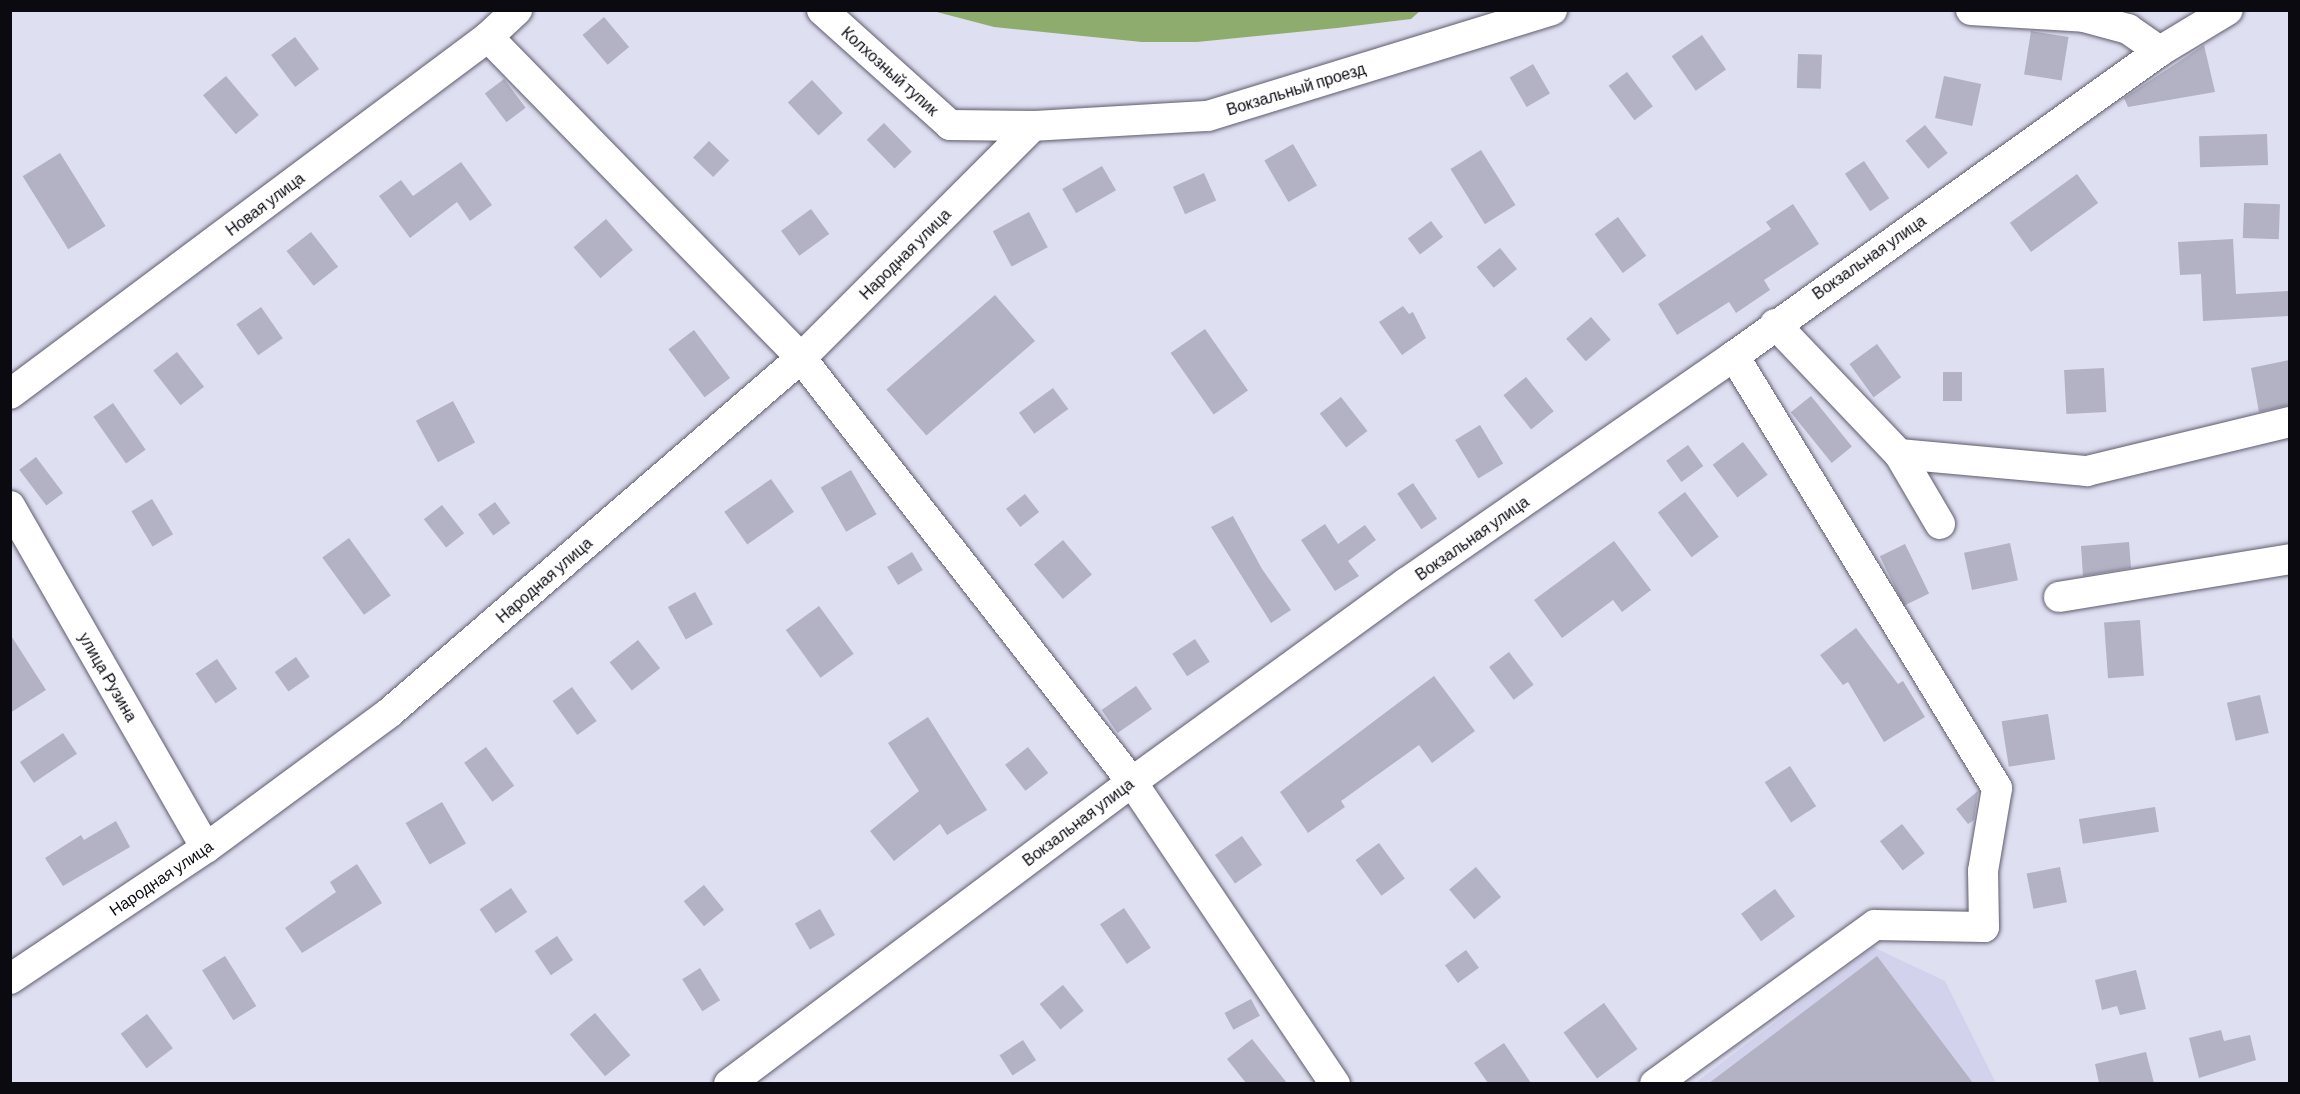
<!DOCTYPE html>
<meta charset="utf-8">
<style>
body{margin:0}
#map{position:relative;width:2300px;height:1094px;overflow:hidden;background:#dfdff2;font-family:Barlow,sans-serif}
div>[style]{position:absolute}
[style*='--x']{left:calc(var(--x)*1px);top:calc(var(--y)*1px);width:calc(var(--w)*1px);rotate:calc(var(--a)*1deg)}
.built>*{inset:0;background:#d3d2ed}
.water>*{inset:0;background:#8fac6f}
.building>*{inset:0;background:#b2b2c4;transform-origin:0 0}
.roads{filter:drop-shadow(0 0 2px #5d5d6d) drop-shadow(0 0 2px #5d5d6d)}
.minor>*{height:30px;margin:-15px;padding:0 15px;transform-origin:15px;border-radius:15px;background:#fff}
span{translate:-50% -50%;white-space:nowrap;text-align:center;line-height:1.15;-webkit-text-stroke:5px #fff;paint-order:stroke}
.street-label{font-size:16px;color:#0b0a11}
.frame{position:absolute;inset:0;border:12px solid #0b0a11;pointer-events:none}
</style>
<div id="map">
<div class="built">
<div style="clip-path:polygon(1873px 947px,1945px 981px,1996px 1083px,1694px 1084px)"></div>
</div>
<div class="water">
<div style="clip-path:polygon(933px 11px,1420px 11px,1411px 19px,1337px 28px,1197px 42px,1142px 42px,994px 27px)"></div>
</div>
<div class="building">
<div style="left:604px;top:17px;width:39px;height:28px;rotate:50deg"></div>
<div style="left:2031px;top:31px;width:38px;height:44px;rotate:9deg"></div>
<div style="left:1702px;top:35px;width:42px;height:37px;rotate:55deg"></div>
<div style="left:295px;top:37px;width:40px;height:30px;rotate:53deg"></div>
<div style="clip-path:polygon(2204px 45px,2215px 92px,2128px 107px,2124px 98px)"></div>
<div style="left:1798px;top:54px;width:24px;height:34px;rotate:2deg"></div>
<div style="left:1533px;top:64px;width:34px;height:27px;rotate:60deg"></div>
<div style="left:1627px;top:72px;width:43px;height:23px;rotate:53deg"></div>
<div style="left:226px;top:76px;width:51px;height:30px;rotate:50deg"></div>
<div style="left:1944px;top:76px;width:38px;height:43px;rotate:12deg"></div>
<div style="left:504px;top:79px;width:36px;height:24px;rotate:53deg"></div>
<div style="left:812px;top:80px;width:45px;height:33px;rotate:47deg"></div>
<div style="left:884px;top:123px;width:40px;height:24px;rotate:46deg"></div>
<div style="left:1925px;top:125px;width:36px;height:25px;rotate:51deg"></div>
<div style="left:2267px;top:134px;width:31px;height:68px;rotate:88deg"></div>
<div style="left:709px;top:141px;width:28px;height:23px;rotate:44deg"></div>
<div style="left:1293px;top:144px;width:48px;height:33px;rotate:60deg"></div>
<div style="left:1481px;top:150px;width:65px;height:36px;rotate:58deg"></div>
<div style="left:60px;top:153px;width:86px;height:44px;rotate:58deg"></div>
<div style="left:1864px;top:161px;width:45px;height:23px;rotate:56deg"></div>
<div style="clip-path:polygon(461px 162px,492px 205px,470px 221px,457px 202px,410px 238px,379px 196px,401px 180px,413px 196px)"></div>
<div style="left:1102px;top:166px;width:28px;height:46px;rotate:60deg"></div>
<div style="left:1204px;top:173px;width:30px;height:34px;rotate:66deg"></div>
<div style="left:2077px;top:174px;width:36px;height:83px;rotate:54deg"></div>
<div style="left:2244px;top:203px;width:36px;height:35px;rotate:2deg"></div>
<div style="clip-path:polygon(1793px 204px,1819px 244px,1764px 280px,1770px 290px,1736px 313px,1729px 302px,1677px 335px,1658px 304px,1771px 229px,1766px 222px)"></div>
<div style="left:811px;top:209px;width:31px;height:37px;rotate:54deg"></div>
<div style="left:1029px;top:212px;width:40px;height:41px;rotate:62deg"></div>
<div style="left:1618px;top:217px;width:48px;height:29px;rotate:54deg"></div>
<div style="left:606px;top:219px;width:41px;height:43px;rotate:49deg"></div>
<div style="left:1431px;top:221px;width:20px;height:29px;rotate:53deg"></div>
<div style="left:311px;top:232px;width:44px;height:31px;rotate:52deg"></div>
<div style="clip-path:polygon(2233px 239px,2236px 294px,2289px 291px,2289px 316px,2203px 321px,2201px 274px,2180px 275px,2178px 242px)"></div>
<div style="left:1500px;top:248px;width:27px;height:30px;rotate:51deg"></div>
<div style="left:995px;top:295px;width:61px;height:144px;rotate:49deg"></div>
<div style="clip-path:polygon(1403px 306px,1409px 314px,1413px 312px,1426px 338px,1402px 355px,1379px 322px)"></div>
<div style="left:261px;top:307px;width:38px;height:30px;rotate:55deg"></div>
<div style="left:1591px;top:317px;width:30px;height:33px;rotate:49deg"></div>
<div style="left:1205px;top:329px;width:75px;height:42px;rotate:55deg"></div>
<div style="left:694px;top:330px;width:60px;height:32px;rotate:53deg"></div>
<div style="left:1877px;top:344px;width:41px;height:34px;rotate:54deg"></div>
<div style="left:177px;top:352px;width:44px;height:30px;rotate:52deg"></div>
<div style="clip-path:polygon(2289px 360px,2289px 405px,2259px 412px,2251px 368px)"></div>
<div style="left:2104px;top:368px;width:44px;height:40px;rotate:87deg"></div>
<div style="left:1943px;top:372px;width:19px;height:29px"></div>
<div style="left:1526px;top:377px;width:44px;height:29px;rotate:51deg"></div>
<div style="left:1053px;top:388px;width:26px;height:42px;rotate:54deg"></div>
<div style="left:1811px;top:396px;width:65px;height:26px;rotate:51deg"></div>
<div style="left:1341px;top:397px;width:43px;height:27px;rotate:52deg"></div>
<div style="left:453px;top:401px;width:47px;height:42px;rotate:62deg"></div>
<div style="left:113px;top:403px;width:57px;height:24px;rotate:55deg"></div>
<div style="left:1480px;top:425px;width:45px;height:29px;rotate:59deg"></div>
<div style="left:1743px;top:442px;width:41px;height:38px;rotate:53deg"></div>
<div style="left:1688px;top:445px;width:26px;height:27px;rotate:54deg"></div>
<div style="left:36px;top:457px;width:45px;height:21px;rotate:53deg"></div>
<div style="left:851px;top:470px;width:51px;height:35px;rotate:60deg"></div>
<div style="left:771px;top:479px;width:40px;height:57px;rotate:55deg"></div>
<div style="left:1413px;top:483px;width:43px;height:19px;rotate:56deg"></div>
<div style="left:1685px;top:492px;width:56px;height:34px;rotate:53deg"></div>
<div style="left:1025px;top:494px;width:23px;height:24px;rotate:52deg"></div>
<div style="left:152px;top:499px;width:41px;height:24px;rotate:59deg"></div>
<div style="left:495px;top:502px;width:26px;height:21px;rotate:54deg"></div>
<div style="left:442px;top:505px;width:36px;height:23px;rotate:52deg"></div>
<div style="clip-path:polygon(1233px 516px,1262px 569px,1291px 610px,1271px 623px,1211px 527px)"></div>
<div style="clip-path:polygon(1325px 524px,1338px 544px,1365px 525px,1376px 540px,1348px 561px,1359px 576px,1335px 591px,1301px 540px)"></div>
<div style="left:349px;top:538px;width:71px;height:33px;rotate:54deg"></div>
<div style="left:1063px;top:540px;width:45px;height:38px;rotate:50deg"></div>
<div style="clip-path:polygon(1614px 541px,1651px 590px,1622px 612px,1613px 600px,1562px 638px,1534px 600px)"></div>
<div style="clip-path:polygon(2129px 542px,2131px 568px,2083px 576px,2081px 546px)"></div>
<div style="left:2010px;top:543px;width:38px;height:47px;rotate:78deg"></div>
<div style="left:1905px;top:544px;width:55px;height:28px;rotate:64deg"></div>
<div style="left:912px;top:552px;width:21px;height:29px;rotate:59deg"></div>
<div style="left:695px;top:592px;width:37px;height:31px;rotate:61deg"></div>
<div style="left:819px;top:606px;width:59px;height:41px;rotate:54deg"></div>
<div style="left:2140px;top:620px;width:56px;height:36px;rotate:86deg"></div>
<div style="clip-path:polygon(1856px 628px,1898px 684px,1903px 681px,1925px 717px,1884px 742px,1848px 682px,1843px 685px,1820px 655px)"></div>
<div style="clip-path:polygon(10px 634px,46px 690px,10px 713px)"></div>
<div style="left:1195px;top:639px;width:27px;height:27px;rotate:57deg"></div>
<div style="left:638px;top:640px;width:36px;height:36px;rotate:52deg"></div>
<div style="left:1509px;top:652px;width:41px;height:25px;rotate:53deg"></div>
<div style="left:296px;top:657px;width:24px;height:26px;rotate:55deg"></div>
<div style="left:217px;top:659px;width:36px;height:26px;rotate:56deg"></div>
<div style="clip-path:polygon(1434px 676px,1475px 731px,1432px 763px,1419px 745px,1341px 801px,1345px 807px,1308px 833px,1280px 792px)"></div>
<div style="left:1136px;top:686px;width:28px;height:42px;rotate:55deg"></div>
<div style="left:572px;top:687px;width:42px;height:24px;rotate:54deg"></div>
<div style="left:2260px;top:695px;width:39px;height:34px;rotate:77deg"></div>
<div style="left:2048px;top:714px;width:46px;height:47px;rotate:81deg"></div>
<div style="clip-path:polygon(928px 717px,987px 810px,947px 835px,940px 824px,894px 861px,870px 831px,919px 791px,888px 743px)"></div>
<div style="left:63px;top:733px;width:25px;height:52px;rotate:56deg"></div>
<div style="left:486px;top:747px;width:48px;height:27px;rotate:54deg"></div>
<div style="left:1028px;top:747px;width:33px;height:29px;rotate:52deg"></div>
<div style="left:1790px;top:766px;width:48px;height:30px;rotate:57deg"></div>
<div style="clip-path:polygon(1978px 791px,1974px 820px,1968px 824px,1956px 809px)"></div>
<div style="left:442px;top:802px;width:48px;height:42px;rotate:60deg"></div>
<div style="left:2155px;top:807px;width:25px;height:77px;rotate:81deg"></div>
<div style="clip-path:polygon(116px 821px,130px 847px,63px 886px,45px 858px,81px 835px,84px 840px)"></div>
<div style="left:1902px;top:824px;width:37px;height:28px;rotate:52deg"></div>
<div style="left:1242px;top:836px;width:35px;height:33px;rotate:55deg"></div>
<div style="left:1379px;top:843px;width:44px;height:29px;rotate:54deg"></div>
<div style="clip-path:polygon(357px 864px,382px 903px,302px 953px,285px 928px,336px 892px,330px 882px)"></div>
<div style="left:1476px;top:867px;width:39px;height:35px;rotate:50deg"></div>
<div style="left:2060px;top:867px;width:36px;height:34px;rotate:79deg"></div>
<div style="left:704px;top:885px;width:32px;height:26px;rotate:51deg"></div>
<div style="left:511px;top:888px;width:29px;height:38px;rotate:56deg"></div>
<div style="left:1775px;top:889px;width:34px;height:42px;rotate:54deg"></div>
<div style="left:1124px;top:908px;width:48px;height:29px;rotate:56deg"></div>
<div style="left:820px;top:909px;width:30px;height:29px;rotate:60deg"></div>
<div style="left:557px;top:936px;width:29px;height:27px;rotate:56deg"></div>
<div style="left:1466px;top:950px;width:22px;height:26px;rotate:54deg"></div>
<div style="left:225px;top:956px;width:59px;height:27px;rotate:58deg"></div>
<div style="clip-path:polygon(1877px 956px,1973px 1083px,1709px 1083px,1815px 1003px)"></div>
<div style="left:700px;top:968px;width:38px;height:21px;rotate:58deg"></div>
<div style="clip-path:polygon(2136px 970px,2146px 1009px,2120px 1015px,2117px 1006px,2102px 1010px,2095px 980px)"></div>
<div style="left:1063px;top:985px;width:33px;height:30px;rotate:51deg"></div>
<div style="left:1251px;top:999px;width:19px;height:30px;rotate:62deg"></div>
<div style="left:1604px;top:1003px;width:57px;height:50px;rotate:54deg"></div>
<div style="left:595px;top:1013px;width:55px;height:33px;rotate:50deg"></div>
<div style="left:147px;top:1014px;width:43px;height:33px;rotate:53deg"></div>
<div style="clip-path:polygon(2221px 1030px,2224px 1041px,2250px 1035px,2256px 1060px,2199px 1078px,2189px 1038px)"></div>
<div style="clip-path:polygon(1252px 1039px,1287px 1083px,1246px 1083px,1227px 1059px)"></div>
<div style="left:1023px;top:1040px;width:24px;height:28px;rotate:57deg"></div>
<div style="clip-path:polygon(1504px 1043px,1531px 1083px,1488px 1083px,1474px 1063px)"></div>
<div style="clip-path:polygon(2146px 1052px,2154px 1083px,2099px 1083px,2095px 1064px)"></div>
</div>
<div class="roads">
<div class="minor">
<div style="--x:822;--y:10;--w:172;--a:41.9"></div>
<div style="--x:950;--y:125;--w:83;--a:0.7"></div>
<div style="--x:1033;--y:126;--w:175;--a:-3.3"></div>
<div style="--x:1208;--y:116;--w:360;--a:-17.1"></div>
<div style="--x:1971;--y:10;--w:113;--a:3.5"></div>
<div style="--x:2084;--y:17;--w:46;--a:15.3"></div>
<div style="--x:2128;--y:29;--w:39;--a:35"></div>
<div style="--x:488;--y:37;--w:448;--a:45.7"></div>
<div style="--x:801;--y:358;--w:538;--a:52.02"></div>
<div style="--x:1132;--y:782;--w:364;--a:56.1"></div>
<div style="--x:1775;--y:324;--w:180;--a:46.4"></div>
<div style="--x:1899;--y:454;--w:81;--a:59.6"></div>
<div style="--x:10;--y:394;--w:597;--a:-36.75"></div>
<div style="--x:488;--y:37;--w:40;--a:-43"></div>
<div style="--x:1899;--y:454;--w:189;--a:5.2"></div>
<div style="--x:2087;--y:471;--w:209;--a:-13.6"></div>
<div style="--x:10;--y:506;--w:394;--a:60.2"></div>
<div style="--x:2059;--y:597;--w:234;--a:-9.3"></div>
<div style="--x:10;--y:979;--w:236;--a:-33.8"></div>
<div style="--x:206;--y:848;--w:227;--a:-36.4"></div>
<div style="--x:389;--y:713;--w:544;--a:-40.75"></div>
<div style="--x:801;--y:358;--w:328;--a:-45"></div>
<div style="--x:729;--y:1084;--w:504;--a:-36.85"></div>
<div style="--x:1132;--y:782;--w:339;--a:-36"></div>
<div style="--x:1406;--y:583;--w:399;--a:-34.7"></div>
<div style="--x:1734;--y:356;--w:524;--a:-35.6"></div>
<div style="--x:2160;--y:51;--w:79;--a:-31.1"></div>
<div style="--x:1655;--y:1084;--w:271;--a:-35.9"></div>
<div style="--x:1875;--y:925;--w:109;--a:1.1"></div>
<div style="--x:1984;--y:927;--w:56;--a:-91"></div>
<div style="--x:1983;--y:871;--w:84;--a:-80.4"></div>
<div style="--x:1997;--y:788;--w:506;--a:-121.33"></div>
</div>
</div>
<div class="street-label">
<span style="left:890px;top:71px;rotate:42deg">Колхозный тупик</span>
<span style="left:1296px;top:89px;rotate:-17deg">Вокзальный проезд</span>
<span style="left:265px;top:204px;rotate:-37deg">Новая улица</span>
<span style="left:905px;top:254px;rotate:-45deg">Народная улица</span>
<span style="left:1869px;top:257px;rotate:-35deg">Вокзальная улица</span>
<span style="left:1472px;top:538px;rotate:-35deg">Вокзальная улица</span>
<span style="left:544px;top:580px;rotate:-41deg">Народная улица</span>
<span style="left:108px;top:677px;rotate:60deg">улица Рузина</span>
<span style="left:1078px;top:822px;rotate:-37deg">Вокзальная улица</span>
<span style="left:161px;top:878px;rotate:-34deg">Народная улица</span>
</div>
<div class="frame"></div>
</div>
